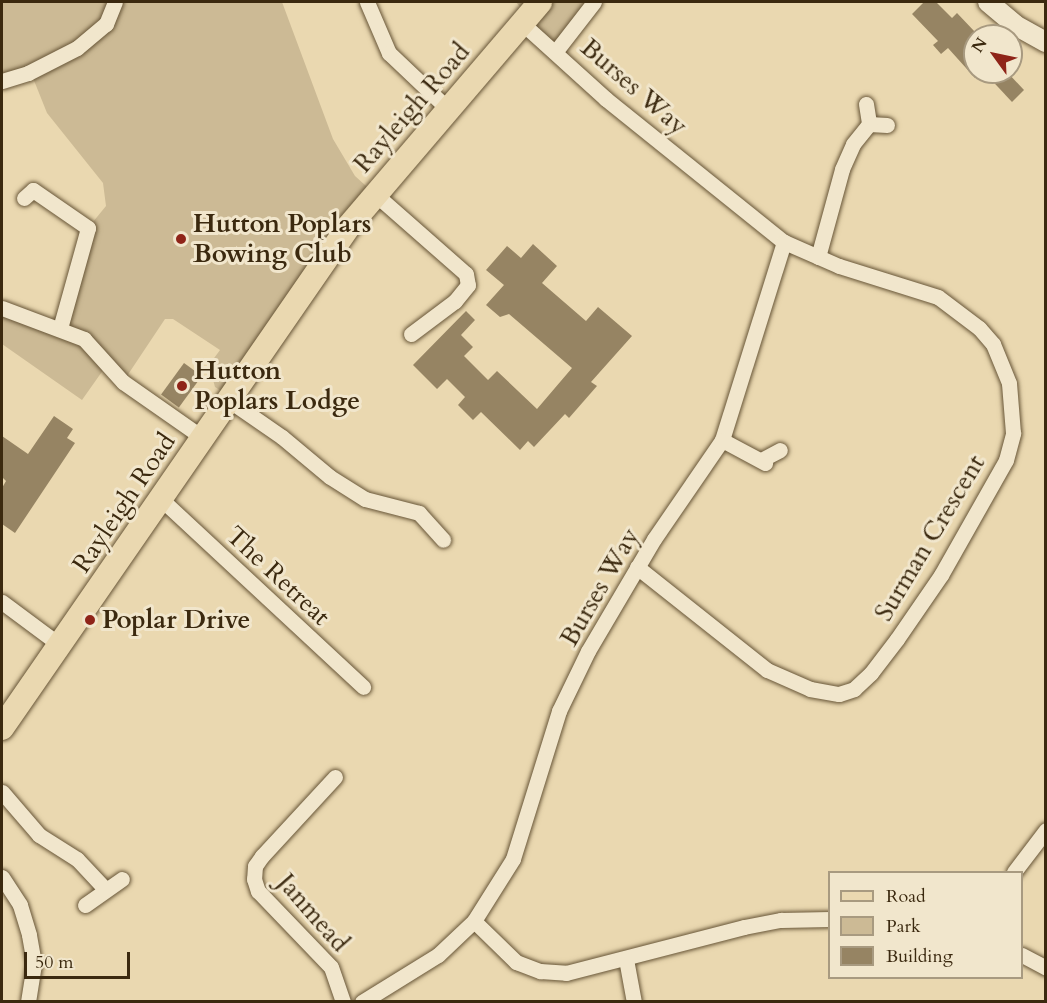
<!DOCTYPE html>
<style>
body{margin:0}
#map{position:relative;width:1047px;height:1003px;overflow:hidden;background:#ead8b0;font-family:Cardo,serif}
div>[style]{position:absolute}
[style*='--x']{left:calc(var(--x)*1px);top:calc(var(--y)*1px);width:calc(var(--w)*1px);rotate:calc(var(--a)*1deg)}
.green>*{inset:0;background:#ccba95}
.building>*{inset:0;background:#968463;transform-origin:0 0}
.roads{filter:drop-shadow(0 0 2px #675537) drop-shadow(0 0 2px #675537)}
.minor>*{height:15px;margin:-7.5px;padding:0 7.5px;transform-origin:7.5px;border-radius:7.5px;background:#f1e6cc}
.tertiary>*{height:20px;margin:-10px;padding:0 10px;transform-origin:10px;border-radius:10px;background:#f1e6cc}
.primary>*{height:24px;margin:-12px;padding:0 12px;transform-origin:12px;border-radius:12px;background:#ead8b0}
.dots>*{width:16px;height:16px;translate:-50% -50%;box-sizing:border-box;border:3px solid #f1e6cc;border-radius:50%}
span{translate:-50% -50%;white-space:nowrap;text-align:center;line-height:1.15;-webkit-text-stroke:6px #f1e6cc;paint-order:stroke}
.street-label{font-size:26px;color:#3b290f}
.poi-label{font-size:26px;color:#3b290f;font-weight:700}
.left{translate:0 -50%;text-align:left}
.frame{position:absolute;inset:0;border:3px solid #3b290f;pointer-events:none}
.legend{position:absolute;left:828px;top:871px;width:195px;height:108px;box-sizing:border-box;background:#f1e6cc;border:2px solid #a89a80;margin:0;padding:8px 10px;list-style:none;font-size:18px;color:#3b290f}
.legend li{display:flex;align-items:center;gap:12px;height:30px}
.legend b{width:30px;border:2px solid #a89a80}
.north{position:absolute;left:963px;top:24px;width:60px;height:60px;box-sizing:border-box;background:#f1e6cc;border:2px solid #a89a80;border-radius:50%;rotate:303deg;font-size:16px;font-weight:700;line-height:24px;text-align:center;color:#3b290f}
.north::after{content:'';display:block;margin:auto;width:21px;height:27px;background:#8f2418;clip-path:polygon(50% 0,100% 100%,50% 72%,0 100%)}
.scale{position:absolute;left:24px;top:952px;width:106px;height:27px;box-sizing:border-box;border:3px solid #3b290f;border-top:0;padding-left:8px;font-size:18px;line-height:21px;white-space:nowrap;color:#3b290f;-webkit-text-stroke:4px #f1e6cc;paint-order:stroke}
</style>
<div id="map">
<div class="green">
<div style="clip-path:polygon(2px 2px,282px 2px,333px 139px,355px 176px,375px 194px,223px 392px,215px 387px,209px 365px,220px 350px,173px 319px,165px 319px,123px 382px,106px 366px,82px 400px,2px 344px,2px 308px,60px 328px,88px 228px,106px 206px,103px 183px,47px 113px,33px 78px,2px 81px)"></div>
<div style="clip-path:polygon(516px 2px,594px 2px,556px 51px)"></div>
</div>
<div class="building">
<div style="clip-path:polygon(924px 2px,936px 2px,952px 18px,957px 13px,975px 32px,975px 78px,948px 48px,941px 54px,933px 45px,938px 41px,912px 14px)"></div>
<div style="clip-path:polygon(984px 72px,1007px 72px,1024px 90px,1012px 102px)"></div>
<div style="clip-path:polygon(533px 244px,557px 266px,542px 283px,586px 321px,598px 307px,632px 336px,591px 382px,597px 386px,569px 418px,565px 414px,534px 447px,528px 441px,520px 450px,481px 412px,473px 420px,458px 405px,465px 397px,447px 379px,437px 389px,413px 365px,466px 311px,475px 320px,461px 335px,473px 347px,464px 356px,488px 380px,497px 371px,537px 409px,572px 368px,509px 314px,500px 317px,486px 305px,504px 285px,486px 270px,507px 246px,521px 258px)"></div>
<div style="left:184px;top:363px;width:22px;height:39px;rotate:36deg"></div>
<div style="clip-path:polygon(54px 416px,73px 429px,67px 438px,75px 443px,15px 533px,2px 524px,2px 488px,6px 481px,2px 477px,2px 436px,28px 454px)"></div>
</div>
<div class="roads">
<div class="minor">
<div style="--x:367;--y:2;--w:56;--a:66.7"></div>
<div style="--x:389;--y:53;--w:81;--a:43.5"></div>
<div style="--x:523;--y:24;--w:112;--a:42.1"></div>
<div style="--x:606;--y:99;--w:228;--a:38.8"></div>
<div style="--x:784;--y:242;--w:207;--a:107.4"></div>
<div style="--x:722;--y:440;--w:120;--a:124.5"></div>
<div style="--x:654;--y:539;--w:130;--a:120.5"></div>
<div style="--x:588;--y:651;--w:67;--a:115.8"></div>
<div style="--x:559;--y:711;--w:155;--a:107.3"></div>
<div style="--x:513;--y:859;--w:73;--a:122.2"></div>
<div style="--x:474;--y:921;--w:59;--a:44.3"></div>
<div style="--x:516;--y:962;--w:26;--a:21"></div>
<div style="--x:540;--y:971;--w:26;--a:4"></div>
<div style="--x:566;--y:973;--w:184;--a:-14.5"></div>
<div style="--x:744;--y:927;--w:38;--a:-11"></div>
<div style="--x:781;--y:920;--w:49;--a:-1.2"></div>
<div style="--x:556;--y:51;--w:62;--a:-52.2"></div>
<div style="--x:2;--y:81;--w:27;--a:-17"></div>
<div style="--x:28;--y:73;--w:55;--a:-27"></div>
<div style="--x:77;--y:48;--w:38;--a:-40"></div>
<div style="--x:106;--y:24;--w:24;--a:-68"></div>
<div style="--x:866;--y:104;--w:20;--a:81"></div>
<div style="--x:869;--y:124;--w:18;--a:3"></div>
<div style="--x:375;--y:194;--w:121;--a:41.3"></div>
<div style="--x:466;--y:274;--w:11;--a:80"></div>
<div style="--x:468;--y:285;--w:21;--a:129"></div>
<div style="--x:455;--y:301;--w:55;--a:143.1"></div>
<div style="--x:24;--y:198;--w:12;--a:-42"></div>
<div style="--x:33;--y:190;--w:67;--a:34.6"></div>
<div style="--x:88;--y:228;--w:104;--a:105.6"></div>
<div style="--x:818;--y:257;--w:91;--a:-74.7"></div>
<div style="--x:842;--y:169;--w:27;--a:-66"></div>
<div style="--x:853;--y:144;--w:26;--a:-51"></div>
<div style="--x:2;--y:308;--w:88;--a:20.7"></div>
<div style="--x:84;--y:339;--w:58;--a:47.8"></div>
<div style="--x:123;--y:382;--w:98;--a:35"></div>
<div style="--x:230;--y:401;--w:63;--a:34.7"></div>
<div style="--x:282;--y:437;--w:62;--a:39.8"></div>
<div style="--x:330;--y:477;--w:41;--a:32.2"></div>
<div style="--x:365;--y:499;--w:56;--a:14.5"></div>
<div style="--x:419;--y:513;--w:36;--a:48"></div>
<div style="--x:722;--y:440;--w:49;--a:28.1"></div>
<div style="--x:763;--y:459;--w:19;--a:-28"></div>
<div style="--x:161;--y:499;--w:276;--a:42.9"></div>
<div style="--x:637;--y:567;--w:166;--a:38.4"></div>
<div style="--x:767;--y:670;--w:47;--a:23.8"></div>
<div style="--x:810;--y:689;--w:29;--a:10"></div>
<div style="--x:839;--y:694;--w:16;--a:-18"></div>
<div style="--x:854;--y:689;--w:23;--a:-43"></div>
<div style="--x:871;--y:673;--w:43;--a:-52.6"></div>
<div style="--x:897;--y:639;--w:78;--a:-55.5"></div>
<div style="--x:941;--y:575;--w:132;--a:-60.5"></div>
<div style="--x:1006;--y:460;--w:28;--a:-75"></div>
<div style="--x:1013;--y:433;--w:50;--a:-94.6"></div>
<div style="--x:1009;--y:383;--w:42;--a:-112.3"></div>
<div style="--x:993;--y:344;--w:21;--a:-131"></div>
<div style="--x:979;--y:328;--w:51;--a:-142.9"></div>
<div style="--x:938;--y:297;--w:104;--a:-162.6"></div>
<div style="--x:839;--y:266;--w:60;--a:-156.4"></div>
<div style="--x:2;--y:602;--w:72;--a:36.6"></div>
<div style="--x:335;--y:777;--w:108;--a:132.7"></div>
<div style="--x:262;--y:856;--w:12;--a:125"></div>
<div style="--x:255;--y:866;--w:13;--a:94"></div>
<div style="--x:254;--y:879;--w:13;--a:72"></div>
<div style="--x:258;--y:891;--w:105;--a:46.2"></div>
<div style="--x:331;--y:967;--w:37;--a:71"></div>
<div style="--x:2;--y:792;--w:57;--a:49.3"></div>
<div style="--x:39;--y:835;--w:45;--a:32.3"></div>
<div style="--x:77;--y:859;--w:42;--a:46.9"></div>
<div style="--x:1014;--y:872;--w:53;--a:-52.7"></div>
<div style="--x:2;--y:877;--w:33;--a:57"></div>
<div style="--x:20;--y:905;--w:31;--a:73"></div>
<div style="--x:29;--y:935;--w:29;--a:80"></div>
<div style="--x:34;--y:964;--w:38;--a:99"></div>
<div style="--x:85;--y:905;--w:45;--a:-35.1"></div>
<div style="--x:1022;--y:955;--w:27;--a:28"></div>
<div style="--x:626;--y:959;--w:44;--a:79.5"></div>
<div style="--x:362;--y:1002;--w:89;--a:-31.7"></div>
<div style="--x:438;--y:955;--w:50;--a:-43.4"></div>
</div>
<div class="tertiary">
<div style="--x:988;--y:2;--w:35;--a:40"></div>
<div style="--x:1015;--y:25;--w:35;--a:29"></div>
</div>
<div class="primary">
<div style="--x:2;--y:728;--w:610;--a:-55.35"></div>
<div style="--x:349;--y:226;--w:294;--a:-49.5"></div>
</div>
</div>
<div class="dots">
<div style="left:181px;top:239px;background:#8f2418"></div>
<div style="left:182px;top:386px;background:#8f2418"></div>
<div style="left:90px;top:620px;background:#8f2418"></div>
</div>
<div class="street-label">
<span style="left:634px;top:87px;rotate:41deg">Burses Way</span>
<span style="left:412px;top:108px;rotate:-49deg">Rayleigh Road</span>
<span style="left:124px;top:503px;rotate:-56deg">Rayleigh Road</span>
<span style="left:930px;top:538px;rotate:-59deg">Surman Crescent</span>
<span style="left:278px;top:576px;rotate:43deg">The Retreat</span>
<span style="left:600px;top:587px;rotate:-60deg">Burses Way</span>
<span style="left:313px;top:913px;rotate:49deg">Janmead</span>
</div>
<div class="poi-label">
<span class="left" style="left:193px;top:239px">Hutton Poplars<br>Bowing Club</span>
<span class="left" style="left:194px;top:386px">Hutton<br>Poplars Lodge</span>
<span class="left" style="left:102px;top:620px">Poplar Drive</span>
</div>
<div class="frame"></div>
<ul class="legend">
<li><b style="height:8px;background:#ead8b0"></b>Road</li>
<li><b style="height:16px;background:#ccba95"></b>Park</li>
<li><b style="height:16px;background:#968463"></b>Building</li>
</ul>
<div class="north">N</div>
<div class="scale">50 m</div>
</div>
